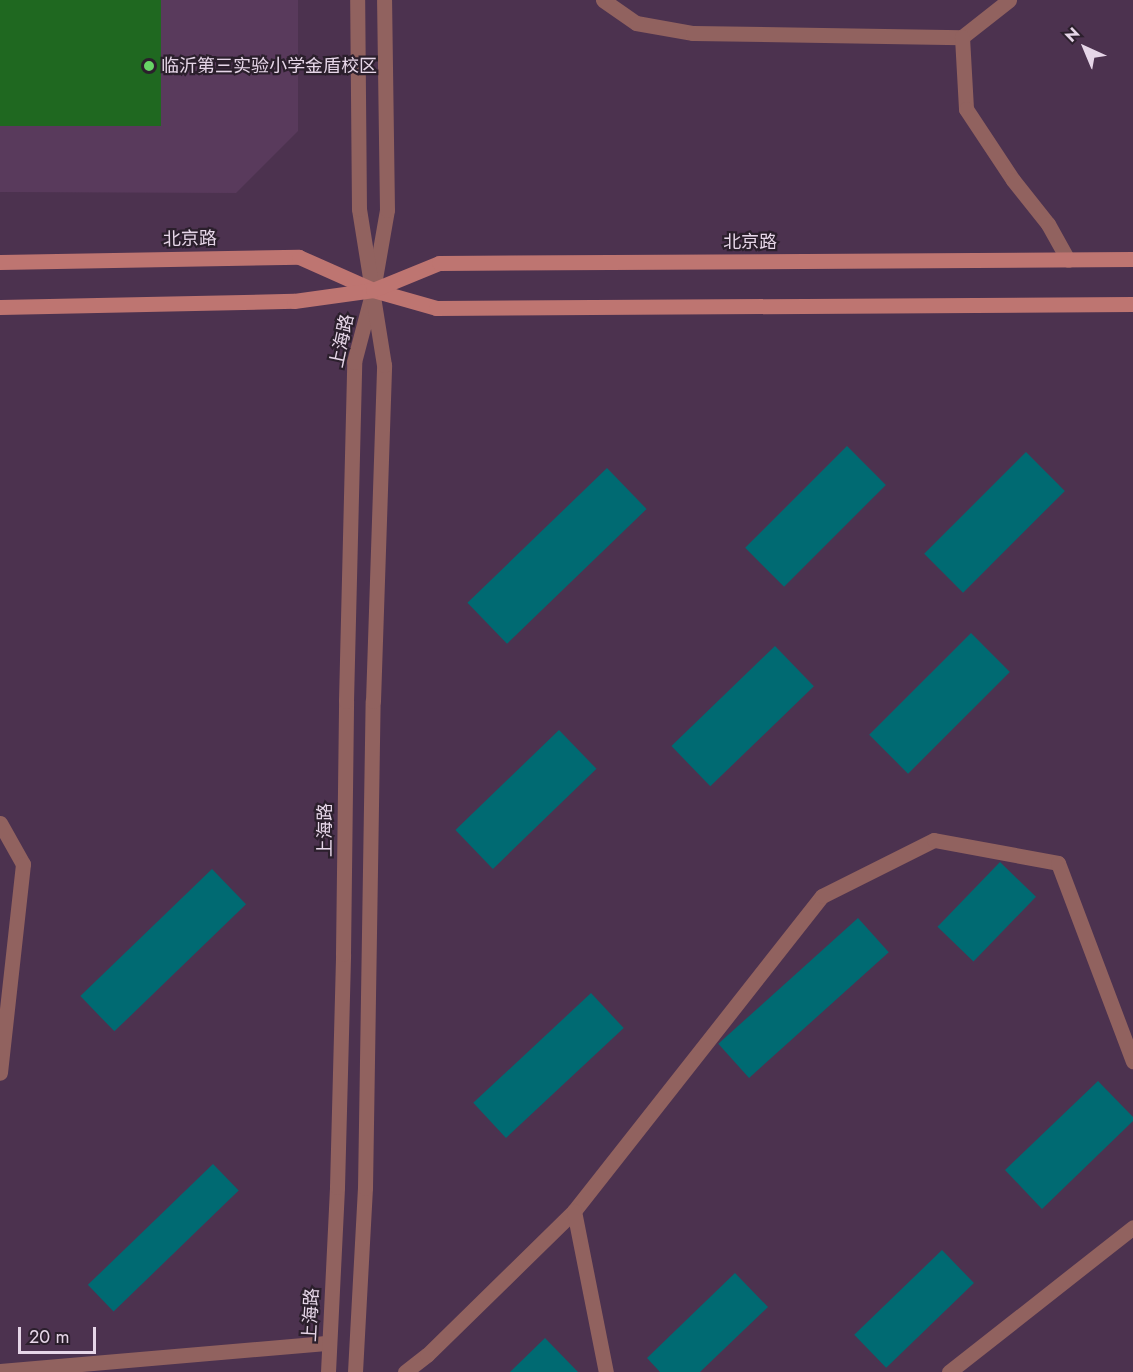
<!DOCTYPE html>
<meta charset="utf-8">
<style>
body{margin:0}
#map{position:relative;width:1133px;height:1372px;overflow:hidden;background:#4c324f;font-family:Jost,"Noto Sans SC",sans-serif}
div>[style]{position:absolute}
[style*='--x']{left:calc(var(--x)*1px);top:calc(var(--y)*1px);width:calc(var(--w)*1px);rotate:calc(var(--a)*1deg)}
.built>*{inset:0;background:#593a5c}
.green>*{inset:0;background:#1f6820;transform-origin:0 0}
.building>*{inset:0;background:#006a72;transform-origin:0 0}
.service>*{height:15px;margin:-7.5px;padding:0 7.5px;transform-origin:7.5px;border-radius:7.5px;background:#91625f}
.minor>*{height:15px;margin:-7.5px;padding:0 7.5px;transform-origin:7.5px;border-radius:7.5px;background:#91625f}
.tertiary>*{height:15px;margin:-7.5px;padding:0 7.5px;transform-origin:7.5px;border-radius:7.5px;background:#91625f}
.secondary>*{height:15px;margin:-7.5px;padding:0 7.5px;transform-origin:7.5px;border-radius:7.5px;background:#be7571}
.dots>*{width:16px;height:16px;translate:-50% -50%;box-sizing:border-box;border:3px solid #2b1f2c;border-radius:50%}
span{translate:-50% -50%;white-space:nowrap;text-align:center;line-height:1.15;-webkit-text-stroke:4.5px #2b1f2c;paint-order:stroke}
.poi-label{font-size:18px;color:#e6d6e8}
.left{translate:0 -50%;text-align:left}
.street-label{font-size:18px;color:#e6d6e8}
.north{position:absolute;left:1055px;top:18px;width:60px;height:60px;-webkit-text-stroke:4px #2b1f2c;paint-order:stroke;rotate:316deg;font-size:16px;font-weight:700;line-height:24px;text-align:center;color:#e6d6e8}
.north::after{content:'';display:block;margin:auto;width:21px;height:27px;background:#e6d6e8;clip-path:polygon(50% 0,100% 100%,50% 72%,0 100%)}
.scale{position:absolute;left:18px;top:1327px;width:78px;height:27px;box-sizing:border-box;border:3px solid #e6d6e8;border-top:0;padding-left:8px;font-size:18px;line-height:21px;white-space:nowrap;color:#e6d6e8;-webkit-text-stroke:4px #2b1f2c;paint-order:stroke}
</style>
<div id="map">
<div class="built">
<div style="clip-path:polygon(0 0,298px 0,298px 131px,236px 193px,0 192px)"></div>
</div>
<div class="green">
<div style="left:0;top:0;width:161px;height:126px"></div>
</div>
<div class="building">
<div style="left:847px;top:446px;width:55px;height:144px;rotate:45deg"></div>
<div style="left:1026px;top:452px;width:55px;height:144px;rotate:45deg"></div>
<div style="left:607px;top:468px;width:57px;height:194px;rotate:46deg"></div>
<div style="left:971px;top:633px;width:55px;height:144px;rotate:45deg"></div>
<div style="left:775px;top:646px;width:56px;height:144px;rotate:46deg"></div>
<div style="left:559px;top:730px;width:54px;height:144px;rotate:46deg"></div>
<div style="left:1000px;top:862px;width:50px;height:90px;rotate:44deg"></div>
<div style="left:212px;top:869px;width:49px;height:183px;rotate:46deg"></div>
<div style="left:858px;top:918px;width:46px;height:188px;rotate:48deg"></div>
<div style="left:591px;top:993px;width:48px;height:161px;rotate:47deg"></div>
<div style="clip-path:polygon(1098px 1081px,1133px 1117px,1133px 1121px,1042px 1209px,1005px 1170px)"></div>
<div style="left:213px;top:1164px;width:37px;height:174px;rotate:46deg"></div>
<div style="left:942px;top:1250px;width:46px;height:122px;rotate:46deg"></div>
<div style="clip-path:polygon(735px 1273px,768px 1307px,700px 1372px,660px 1372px,647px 1358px)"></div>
<div style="clip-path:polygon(545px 1338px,578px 1372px,510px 1372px)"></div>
</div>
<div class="service">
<div style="--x:603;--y:0;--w:40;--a:34.9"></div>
<div style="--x:636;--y:23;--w:58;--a:10"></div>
<div style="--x:693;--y:33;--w:269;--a:0.9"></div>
<div style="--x:1009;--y:0;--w:60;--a:141.8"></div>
<div style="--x:962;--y:37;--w:72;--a:86.8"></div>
<div style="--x:966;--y:109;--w:85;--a:56.5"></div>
<div style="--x:1013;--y:180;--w:56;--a:51.5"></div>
<div style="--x:1048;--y:224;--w:41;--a:60.9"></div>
</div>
<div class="minor">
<div style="--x:0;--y:823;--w:47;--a:60.7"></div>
<div style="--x:23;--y:864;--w:210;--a:96.3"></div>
<div style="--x:574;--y:1211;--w:401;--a:-51.8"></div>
<div style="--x:822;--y:896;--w:125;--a:-26.6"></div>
<div style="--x:934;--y:840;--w:126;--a:10.5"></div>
<div style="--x:1058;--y:863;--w:212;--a:69.3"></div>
<div style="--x:0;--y:1371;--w:330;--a:-4.9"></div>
<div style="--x:405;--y:1372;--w:28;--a:-38"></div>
<div style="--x:427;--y:1355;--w:206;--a:-44.4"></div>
<div style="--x:574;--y:1211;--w:164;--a:78.8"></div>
<div style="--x:949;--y:1372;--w:234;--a:-38.2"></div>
</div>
<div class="tertiary">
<div style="--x:328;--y:1372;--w:185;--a:-87.2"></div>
<div style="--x:337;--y:1187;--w:233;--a:-88.5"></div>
<div style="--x:343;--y:954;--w:253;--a:-89.3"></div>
<div style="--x:346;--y:701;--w:339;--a:-88.6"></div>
<div style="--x:354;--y:362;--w:74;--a:-75.2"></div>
<div style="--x:373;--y:290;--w:81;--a:-80.1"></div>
<div style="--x:387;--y:210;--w:210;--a:-90.8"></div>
<div style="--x:355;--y:1372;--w:184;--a:-86.9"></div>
<div style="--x:365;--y:1188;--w:487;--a:-89.1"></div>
<div style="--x:373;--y:701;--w:336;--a:-88.1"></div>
<div style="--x:384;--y:365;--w:158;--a:-99.1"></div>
<div style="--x:359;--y:209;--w:209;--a:-90.5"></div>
</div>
<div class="secondary">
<div style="--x:0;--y:262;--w:299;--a:-1"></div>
<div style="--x:299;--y:257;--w:81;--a:24"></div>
<div style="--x:373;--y:290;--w:66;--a:15.9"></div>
<div style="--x:436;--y:308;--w:697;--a:-0.33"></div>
<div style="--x:0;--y:307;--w:294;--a:-1.2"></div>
<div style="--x:294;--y:301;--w:80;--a:-7.9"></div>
<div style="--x:373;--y:290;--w:71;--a:-22.2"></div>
<div style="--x:439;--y:263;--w:694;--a:-0.33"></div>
</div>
<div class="dots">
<div style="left:149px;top:66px;background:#67d466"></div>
</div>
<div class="poi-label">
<span class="left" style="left:161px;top:66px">临沂第三实验小学金盾校区</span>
</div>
<div class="street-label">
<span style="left:190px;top:239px;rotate:-1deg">北京路</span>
<span style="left:750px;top:242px">北京路</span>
<span style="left:342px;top:341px;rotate:-78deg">上海路</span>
<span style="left:325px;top:830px;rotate:-90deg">上海路</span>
<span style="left:311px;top:1315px;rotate:-87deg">上海路</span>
</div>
<div class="north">N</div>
<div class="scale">20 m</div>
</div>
